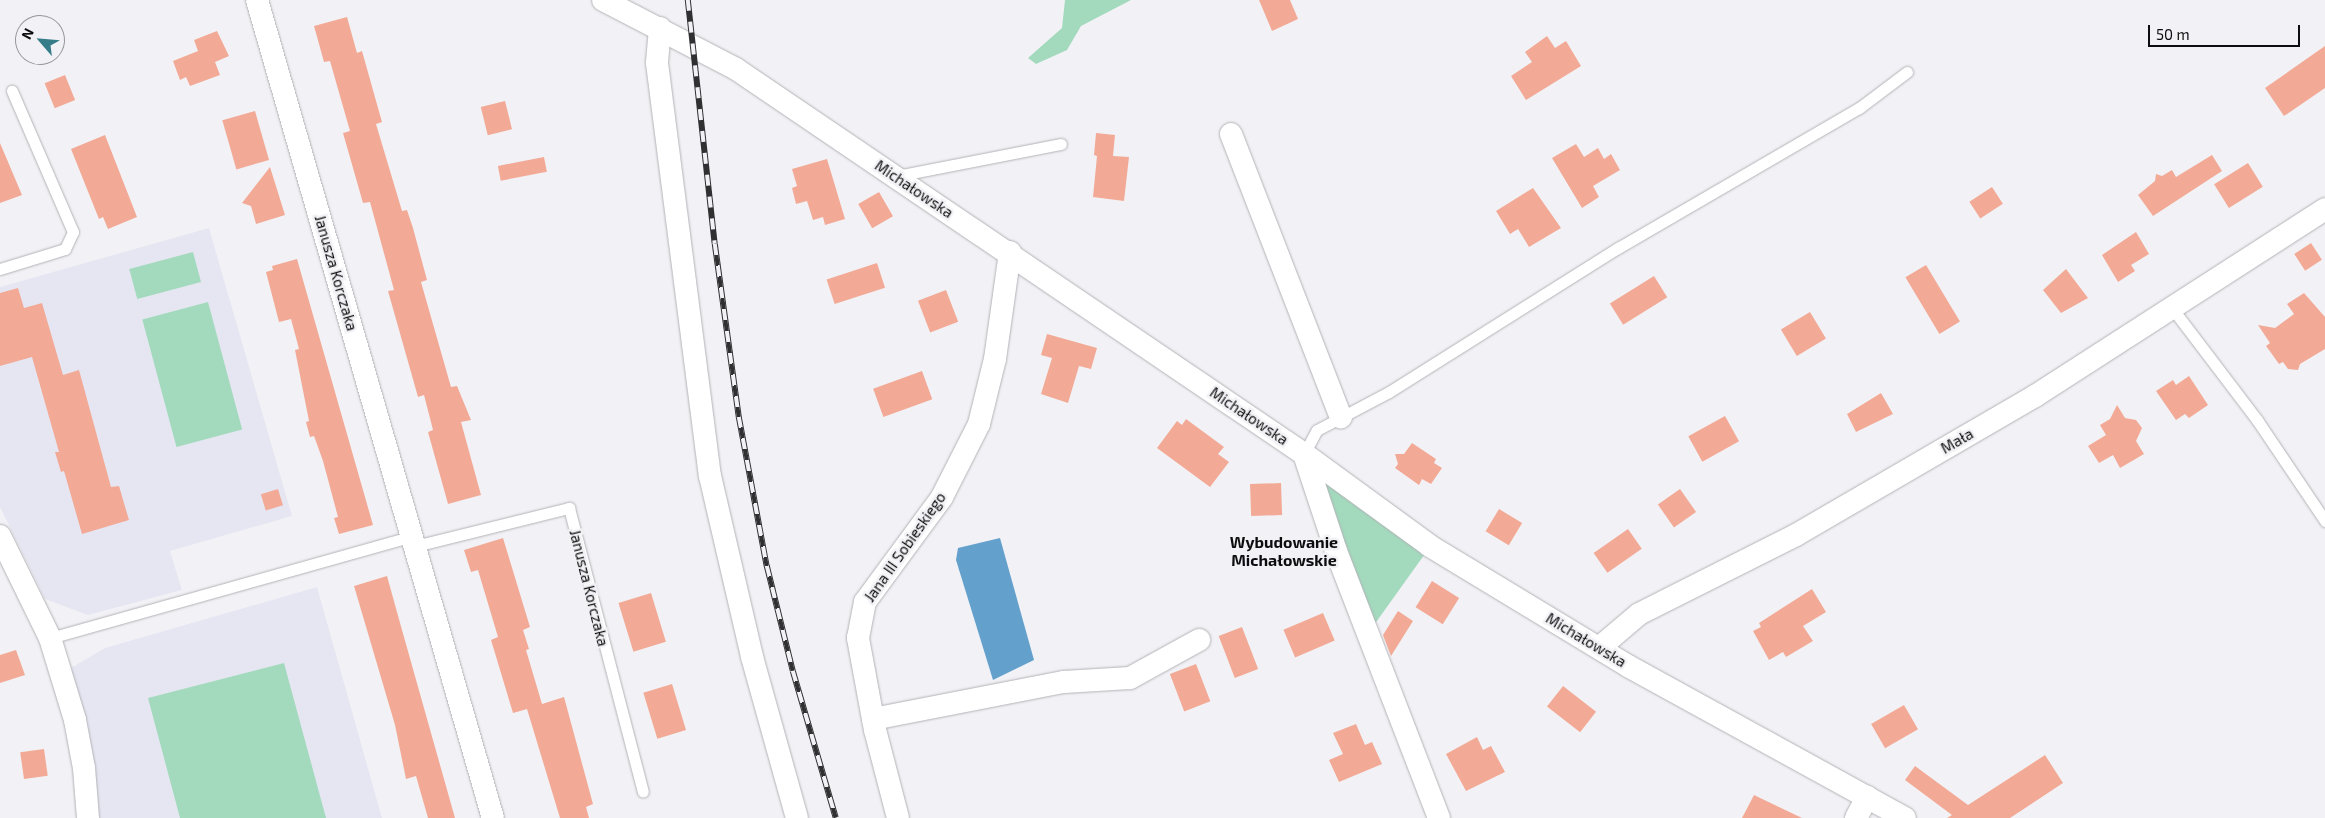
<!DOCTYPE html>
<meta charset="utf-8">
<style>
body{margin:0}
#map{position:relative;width:2325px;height:818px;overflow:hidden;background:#f2f2f6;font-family:"Exo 2",sans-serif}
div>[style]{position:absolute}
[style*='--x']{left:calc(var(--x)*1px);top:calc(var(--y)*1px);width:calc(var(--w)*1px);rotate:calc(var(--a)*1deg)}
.built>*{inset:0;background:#e6e6f2}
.green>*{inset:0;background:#a3dabd;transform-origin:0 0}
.water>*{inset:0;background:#64a0cc}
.building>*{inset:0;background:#f2aa96;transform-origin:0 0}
.roads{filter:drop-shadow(0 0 1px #b2b2b7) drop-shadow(0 0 1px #b2b2b7)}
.lane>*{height:11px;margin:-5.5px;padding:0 5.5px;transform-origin:5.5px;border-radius:5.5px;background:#fff}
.street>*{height:22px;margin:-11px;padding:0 11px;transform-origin:11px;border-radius:11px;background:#fff}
.rail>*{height:5.5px;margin-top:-2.75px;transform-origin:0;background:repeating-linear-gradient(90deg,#f2f2f6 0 11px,#303033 0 22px);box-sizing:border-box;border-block:1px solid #303033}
span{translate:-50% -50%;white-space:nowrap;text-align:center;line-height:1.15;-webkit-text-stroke:5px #f2f2f6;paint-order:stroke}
.street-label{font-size:15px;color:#0d0d0f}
.neighbourhood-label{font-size:16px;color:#0d0d0f;font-weight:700}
.north{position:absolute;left:15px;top:15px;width:50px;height:50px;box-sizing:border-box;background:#f2f2f6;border:1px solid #96969a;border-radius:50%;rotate:297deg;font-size:14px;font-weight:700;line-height:20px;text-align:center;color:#0d0d0f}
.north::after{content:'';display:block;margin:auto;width:18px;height:22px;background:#367c89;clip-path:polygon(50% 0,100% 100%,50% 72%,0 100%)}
.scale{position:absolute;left:2148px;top:25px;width:152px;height:22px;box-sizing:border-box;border:2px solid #0d0d0f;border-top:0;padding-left:6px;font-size:15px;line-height:18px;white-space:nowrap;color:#0d0d0f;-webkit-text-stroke:4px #f2f2f6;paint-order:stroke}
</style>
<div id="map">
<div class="built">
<div style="clip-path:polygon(209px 228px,292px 516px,170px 551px,182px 590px,88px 615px,45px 599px,0 507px,0 287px)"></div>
<div style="clip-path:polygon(317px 587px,382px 818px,98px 818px,87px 730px,71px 668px,105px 648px)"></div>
</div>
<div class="green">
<div style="clip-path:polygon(1065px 0,1131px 0,1081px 26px,1067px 50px,1036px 64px,1028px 58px,1062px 28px)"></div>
<div style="left:193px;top:252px;width:31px;height:66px;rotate:75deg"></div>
<div style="left:208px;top:302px;width:132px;height:68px;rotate:75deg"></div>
<div style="clip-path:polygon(1322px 481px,1427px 551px,1374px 625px)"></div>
<div style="clip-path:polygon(284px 663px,326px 818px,180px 818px,148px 698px)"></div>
</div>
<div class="water">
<div style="clip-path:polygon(1000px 538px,1034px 660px,993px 680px,956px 560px,958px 548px)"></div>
</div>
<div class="building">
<div style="clip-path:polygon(1259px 0,1290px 0,1298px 19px,1272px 31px)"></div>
<div style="clip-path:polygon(347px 17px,357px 53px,362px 51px,382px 122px,376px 124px,402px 211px,407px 210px,413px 228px,427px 280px,421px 282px,451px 387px,457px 386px,471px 420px,461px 422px,481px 495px,448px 504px,428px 432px,433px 430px,424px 395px,418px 397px,388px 291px,394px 290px,370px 202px,363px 203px,343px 133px,350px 131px,330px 61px,324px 62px,314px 26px)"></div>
<div style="clip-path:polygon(217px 31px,229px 56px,215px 62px,220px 75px,190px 86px,186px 77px,180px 80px,173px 61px,198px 51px,194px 40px)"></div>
<div style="clip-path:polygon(1547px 36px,1555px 48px,1566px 41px,1581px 66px,1526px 100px,1511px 76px,1532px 62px,1525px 52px)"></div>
<div style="clip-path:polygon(2325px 46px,2325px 88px,2284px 116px,2265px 88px)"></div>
<div style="left:65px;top:75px;width:27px;height:22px;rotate:68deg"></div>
<div style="left:505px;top:101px;width:29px;height:25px;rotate:76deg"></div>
<div style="left:255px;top:111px;width:51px;height:34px;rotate:74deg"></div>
<div style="clip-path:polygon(1096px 133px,1115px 135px,1113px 156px,1129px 157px,1124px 201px,1093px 197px,1097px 156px,1094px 155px)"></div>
<div style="clip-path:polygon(105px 135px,137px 217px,108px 229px,103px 217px,99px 219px,71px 149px)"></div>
<div style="clip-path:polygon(0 143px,22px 195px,0 203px)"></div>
<div style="clip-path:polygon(1576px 144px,1584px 157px,1598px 148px,1604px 159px,1611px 154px,1620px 170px,1593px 186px,1599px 197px,1582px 208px,1552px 158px)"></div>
<div style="clip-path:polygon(2212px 155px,2222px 171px,2153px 216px,2138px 195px,2155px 181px,2156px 174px,2162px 176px,2172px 170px,2176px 177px)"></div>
<div style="left:544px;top:157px;width:15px;height:47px;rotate:79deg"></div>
<div style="clip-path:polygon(827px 159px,845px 219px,825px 225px,823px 217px,813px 220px,807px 201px,796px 204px,792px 188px,797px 186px,792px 169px)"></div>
<div style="left:2248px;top:163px;width:28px;height:40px;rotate:58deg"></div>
<div style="clip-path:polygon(270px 167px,285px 215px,256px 224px,251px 206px,242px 203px)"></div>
<div style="left:1992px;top:187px;width:20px;height:27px;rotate:57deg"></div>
<div style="clip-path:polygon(1533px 188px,1561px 228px,1529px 247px,1518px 229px,1510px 234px,1496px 211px)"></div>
<div style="left:879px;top:192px;width:28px;height:24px;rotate:60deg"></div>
<div style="clip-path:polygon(2136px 232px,2149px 254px,2131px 265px,2135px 271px,2118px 282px,2102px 255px)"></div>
<div style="left:2311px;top:243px;width:20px;height:20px;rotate:57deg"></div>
<div style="clip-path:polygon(297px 259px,373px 525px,339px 534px,334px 518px,338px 517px,323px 461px,314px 436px,310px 437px,306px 422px,309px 421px,295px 350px,299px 349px,291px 319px,279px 322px,266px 272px,273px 270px,272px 266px)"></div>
<div style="left:877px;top:263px;width:26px;height:53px;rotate:72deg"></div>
<div style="left:1926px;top:265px;width:66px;height:24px;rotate:59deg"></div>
<div style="clip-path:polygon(2066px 269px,2088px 298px,2061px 313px,2043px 290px)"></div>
<div style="left:1654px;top:276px;width:25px;height:52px;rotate:58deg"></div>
<div style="clip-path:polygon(18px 288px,24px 308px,42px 303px,63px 375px,79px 370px,111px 487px,119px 486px,129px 520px,82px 534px,64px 471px,61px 472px,55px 452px,59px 452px,32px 357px,0 366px,0 293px)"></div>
<div style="left:946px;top:290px;width:34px;height:30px;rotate:69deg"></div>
<div style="clip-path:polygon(2304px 293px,2325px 317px,2325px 349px,2300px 364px,2298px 370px,2288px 369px,2283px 362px,2279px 364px,2269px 350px,2266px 346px,2270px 343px,2258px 325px,2275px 328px,2294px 314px,2287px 304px)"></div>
<div style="left:1810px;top:312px;width:31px;height:34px;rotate:59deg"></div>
<div style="clip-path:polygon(1047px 334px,1097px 348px,1091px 369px,1079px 366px,1068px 403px,1041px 394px,1052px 358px,1041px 355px)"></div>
<div style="left:922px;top:371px;width:30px;height:52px;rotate:70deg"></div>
<div style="clip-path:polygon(2189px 376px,2208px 405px,2189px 418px,2185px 414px,2176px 420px,2156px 391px,2173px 380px,2176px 385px)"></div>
<div style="clip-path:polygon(1881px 393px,1893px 414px,1856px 432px,1847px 414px)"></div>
<div style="clip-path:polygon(2117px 405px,2125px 418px,2136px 420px,2142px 428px,2136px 441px,2144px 454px,2120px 468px,2113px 455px,2099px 463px,2088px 446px,2106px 435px,2100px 425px,2110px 419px)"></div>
<div style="left:1725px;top:416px;width:29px;height:42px;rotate:61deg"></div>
<div style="clip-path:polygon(1186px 419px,1224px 447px,1218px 454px,1229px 462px,1210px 487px,1157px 448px,1177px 421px,1182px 425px)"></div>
<div style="clip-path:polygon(1412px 443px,1436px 459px,1434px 463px,1442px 468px,1431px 484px,1422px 479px,1419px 485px,1395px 468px,1398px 464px,1395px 454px,1404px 454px)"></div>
<div style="left:1281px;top:483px;width:32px;height:31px;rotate:88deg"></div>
<div style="left:278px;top:489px;width:17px;height:18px;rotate:73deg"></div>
<div style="left:1680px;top:489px;width:28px;height:27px;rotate:55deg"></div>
<div style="left:1499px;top:509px;width:27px;height:26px;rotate:31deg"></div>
<div style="left:1628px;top:529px;width:24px;height:42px;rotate:55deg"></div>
<div style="clip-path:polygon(503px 538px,530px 627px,523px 630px,529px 649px,526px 650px,542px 704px,564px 697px,593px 804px,586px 807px,589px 818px,560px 818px,527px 709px,513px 713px,491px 640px,498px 637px,478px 570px,471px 572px,464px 550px)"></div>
<div style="clip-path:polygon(387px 576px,402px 630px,455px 818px,428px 818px,416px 776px,406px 779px,395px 725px,354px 586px)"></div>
<div style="left:1432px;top:581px;width:32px;height:31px;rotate:32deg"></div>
<div style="clip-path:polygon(1812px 589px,1826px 612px,1803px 626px,1813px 641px,1786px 657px,1783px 652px,1769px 660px,1753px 631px,1761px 627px,1759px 623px)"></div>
<div style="left:651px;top:593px;width:51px;height:34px;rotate:73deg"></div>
<div style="clip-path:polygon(1398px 611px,1413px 621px,1391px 656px,1383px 635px)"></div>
<div style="left:1323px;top:613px;width:30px;height:43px;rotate:67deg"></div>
<div style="left:1242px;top:627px;width:45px;height:25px;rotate:69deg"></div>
<div style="clip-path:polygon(16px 650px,25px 675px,0 683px,0 655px)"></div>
<div style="left:1196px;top:664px;width:40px;height:28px;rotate:69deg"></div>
<div style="left:672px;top:684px;width:48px;height:30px;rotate:73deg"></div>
<div style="left:1563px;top:686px;width:42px;height:26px;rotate:38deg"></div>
<div style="left:1904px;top:705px;width:28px;height:38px;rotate:60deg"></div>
<div style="clip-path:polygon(1356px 724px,1365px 745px,1372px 742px,1382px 764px,1339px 782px,1329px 760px,1343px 754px,1333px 733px)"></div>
<div style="clip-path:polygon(1477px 737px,1483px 750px,1491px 746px,1505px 772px,1466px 791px,1446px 754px)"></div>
<div style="left:44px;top:749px;width:27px;height:24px;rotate:82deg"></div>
<div style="clip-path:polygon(2045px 755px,2063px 783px,2010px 818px,1947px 818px,1952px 815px,1905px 780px,1915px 766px,1968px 805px)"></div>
<div style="clip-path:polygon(1754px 795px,1802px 818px,1742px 818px)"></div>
</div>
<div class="roads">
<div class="lane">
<div style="--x:896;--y:176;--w:168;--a:-11"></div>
<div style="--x:0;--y:269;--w:68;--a:-17.1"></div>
<div style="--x:65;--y:249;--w:19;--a:-65"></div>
<div style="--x:73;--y:232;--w:154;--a:-113.4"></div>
<div style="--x:2172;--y:308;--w:141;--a:52.8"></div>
<div style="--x:2257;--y:420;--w:122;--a:56"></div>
<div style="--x:1304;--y:454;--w:27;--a:-62"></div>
<div style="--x:1317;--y:430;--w:81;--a:-27.8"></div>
<div style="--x:1389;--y:392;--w:271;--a:-32.2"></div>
<div style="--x:1618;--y:248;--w:279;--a:-30.2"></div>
<div style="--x:1859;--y:108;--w:60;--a:-36.9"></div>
<div style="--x:415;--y:546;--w:159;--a:-13.9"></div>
<div style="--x:569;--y:508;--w:293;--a:75.4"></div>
<div style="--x:50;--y:638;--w:377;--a:-15.7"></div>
</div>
<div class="street">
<div style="--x:257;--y:0;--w:851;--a:73.91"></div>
<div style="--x:603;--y:0;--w:150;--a:27.4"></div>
<div style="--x:736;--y:69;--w:686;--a:34.13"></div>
<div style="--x:1304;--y:454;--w:156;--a:36.1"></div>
<div style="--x:1430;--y:546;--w:232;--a:31.2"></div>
<div style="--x:1628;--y:666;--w:316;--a:28.8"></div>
<div style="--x:660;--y:28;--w:35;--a:95"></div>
<div style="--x:657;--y:63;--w:416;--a:82.7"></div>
<div style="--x:710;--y:476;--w:186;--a:76.9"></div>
<div style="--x:752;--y:657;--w:167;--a:74.4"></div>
<div style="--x:1231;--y:134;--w:304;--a:68.8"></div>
<div style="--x:1304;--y:454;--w:102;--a:71.7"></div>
<div style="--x:1336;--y:551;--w:286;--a:68.9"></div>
<div style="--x:0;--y:536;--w:114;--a:63.9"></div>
<div style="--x:50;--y:638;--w:86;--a:73"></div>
<div style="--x:75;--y:720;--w:49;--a:79.4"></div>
<div style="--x:84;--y:768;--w:50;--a:85.4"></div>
<div style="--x:1599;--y:648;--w:52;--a:-40.4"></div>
<div style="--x:1639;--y:614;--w:176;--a:-26.7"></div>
<div style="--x:1796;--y:535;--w:276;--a:-30.2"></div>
<div style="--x:2035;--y:396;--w:345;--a:-32.8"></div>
<div style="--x:873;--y:719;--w:195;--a:-11"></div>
<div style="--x:1064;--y:682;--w:66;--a:-3.5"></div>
<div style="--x:1130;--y:678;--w:79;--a:-28.8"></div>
<div style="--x:898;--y:818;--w:91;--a:-104.6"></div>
<div style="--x:875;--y:730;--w:94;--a:-100.5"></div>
<div style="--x:858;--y:638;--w:37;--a:-79"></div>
<div style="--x:865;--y:602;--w:130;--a:-53.7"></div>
<div style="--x:942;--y:497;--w:82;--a:-63.1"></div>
<div style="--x:979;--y:424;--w:67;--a:-76.2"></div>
<div style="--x:995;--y:359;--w:108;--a:-82"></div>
<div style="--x:1856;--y:818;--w:24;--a:-62"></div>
</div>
</div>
<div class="rail">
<div style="--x:688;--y:0;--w:245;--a:83.7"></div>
<div style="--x:715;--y:244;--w:175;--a:82.1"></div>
<div style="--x:739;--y:417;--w:152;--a:79.4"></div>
<div style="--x:767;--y:566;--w:108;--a:76.1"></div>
<div style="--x:793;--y:671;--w:153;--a:73.7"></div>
</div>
<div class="street-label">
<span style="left:914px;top:189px;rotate:34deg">Michałowska</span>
<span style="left:336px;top:273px;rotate:74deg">Janusza Korczaka</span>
<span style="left:1249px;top:416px;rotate:34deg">Michałowska</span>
<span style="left:1957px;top:441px;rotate:-30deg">Mała</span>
<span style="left:905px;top:547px;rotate:-55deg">Jana III Sobieskiego</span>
<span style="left:589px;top:588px;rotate:76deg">Janusza Korczaka</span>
<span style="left:1586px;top:640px;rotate:31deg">Michałowska</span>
</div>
<div class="neighbourhood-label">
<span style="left:1284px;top:551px">Wybudowanie<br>Michałowskie</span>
</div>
<div class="north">N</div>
<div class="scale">50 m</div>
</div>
